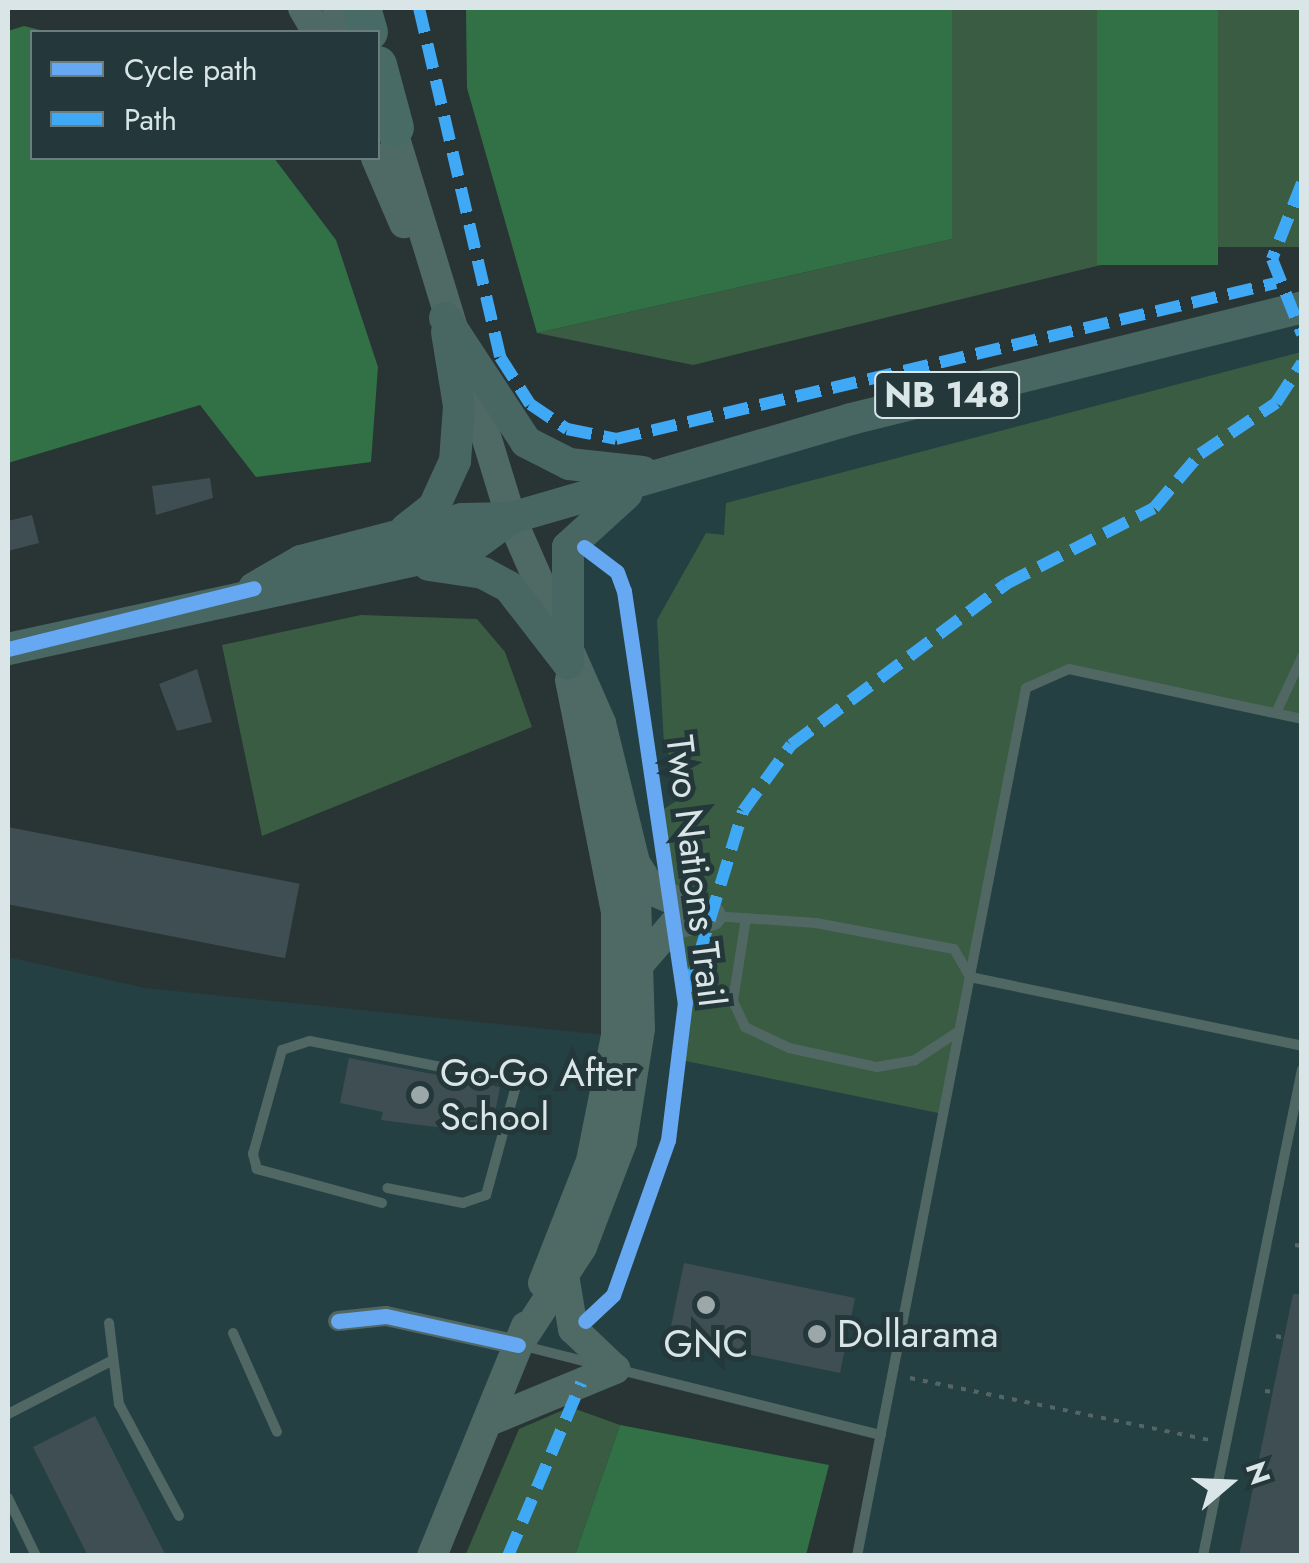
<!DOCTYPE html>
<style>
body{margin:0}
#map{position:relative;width:1309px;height:1563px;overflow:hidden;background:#293435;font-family:Jost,sans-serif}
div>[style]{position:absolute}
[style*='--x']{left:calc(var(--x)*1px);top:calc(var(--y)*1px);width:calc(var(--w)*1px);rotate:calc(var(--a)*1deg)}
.built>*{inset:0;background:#254043}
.green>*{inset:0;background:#395c42;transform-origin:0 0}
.forest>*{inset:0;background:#317145;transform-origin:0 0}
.building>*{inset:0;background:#3f4e52;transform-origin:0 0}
.path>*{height:4px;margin-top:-2px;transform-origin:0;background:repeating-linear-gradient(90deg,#546563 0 5px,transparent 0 13px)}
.lane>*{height:10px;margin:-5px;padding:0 5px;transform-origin:5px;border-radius:5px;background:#516763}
.street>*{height:20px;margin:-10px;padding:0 10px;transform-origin:10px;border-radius:10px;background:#516763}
.secondary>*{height:30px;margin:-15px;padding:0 15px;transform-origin:15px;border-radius:15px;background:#4f6a65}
.primary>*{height:32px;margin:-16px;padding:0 16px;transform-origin:16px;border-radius:16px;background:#496762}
.highway>*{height:38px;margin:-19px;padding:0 19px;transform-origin:19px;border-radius:19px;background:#486b65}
.quiet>*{height:12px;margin-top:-6px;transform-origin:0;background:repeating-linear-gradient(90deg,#3fa9f5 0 25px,transparent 0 37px)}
.cycleway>*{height:15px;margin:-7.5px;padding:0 7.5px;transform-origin:7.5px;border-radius:7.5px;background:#66a8f1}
.dots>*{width:28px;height:28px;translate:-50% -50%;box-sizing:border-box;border:5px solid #24373a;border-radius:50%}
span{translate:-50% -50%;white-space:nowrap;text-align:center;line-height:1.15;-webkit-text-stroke:10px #24373a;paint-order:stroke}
.shield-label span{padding:2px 8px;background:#24373a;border:2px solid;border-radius:8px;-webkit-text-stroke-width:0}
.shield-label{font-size:35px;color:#d9e5e7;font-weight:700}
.street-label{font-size:38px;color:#d9e5e7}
.poi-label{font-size:38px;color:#d9e5e7}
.left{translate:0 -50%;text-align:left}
.frame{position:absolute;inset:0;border:10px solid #d9e5e7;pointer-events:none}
.legend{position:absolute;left:30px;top:30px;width:350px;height:130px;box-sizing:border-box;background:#24373a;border:2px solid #6c7d7f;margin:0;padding:12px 18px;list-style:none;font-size:30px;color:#d9e5e7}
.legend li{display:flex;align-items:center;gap:20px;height:50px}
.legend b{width:50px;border:2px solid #6c7d7f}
.north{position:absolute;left:1179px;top:1433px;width:100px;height:100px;-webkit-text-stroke:8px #24373a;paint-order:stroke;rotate:71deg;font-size:28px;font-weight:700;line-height:40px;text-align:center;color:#d9e5e7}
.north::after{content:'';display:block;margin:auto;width:35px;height:45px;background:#d9e5e7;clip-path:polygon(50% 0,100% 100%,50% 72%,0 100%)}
</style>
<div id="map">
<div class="built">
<div style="clip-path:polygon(1301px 307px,1301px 1555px,857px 1555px,881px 1436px,518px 1345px,432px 1555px,8px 1556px,8px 957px,145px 988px,616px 1036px,633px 1089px,568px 663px,569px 547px,658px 474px)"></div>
</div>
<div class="green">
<div style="clip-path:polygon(952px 8px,1097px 8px,1101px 265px,693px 365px,537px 333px,952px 239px)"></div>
<div style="left:1218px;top:8px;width:83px;height:239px"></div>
<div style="clip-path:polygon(1301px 352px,1301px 719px,1069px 669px,1026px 688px,943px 1114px,681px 1060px,685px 1002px,659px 812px,697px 788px,681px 778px,664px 745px,657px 620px,706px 533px,724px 535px,726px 503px)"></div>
<div style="clip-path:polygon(361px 615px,477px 619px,505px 652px,532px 727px,262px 836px,222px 645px)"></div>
<div style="clip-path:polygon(570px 1407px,620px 1425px,575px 1555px,465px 1556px,519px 1429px)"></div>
</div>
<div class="forest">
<div style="clip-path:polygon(466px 8px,952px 8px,952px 239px,537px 333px,467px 88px)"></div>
<div style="left:1097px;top:8px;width:121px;height:257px"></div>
<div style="clip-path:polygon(24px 26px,48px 32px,32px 32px,32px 158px,274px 158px,336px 240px,378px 367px,371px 462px,256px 477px,200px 405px,8px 463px,8px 31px)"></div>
<div style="clip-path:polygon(620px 1425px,829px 1465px,806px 1555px,575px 1555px)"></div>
</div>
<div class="building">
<div style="clip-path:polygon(210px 478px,213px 498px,156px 515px,152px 486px)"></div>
<div style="clip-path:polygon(32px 515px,39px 543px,8px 551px,8px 521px)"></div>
<div style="clip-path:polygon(197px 669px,212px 722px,177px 731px,159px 684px)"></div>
<div style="left:8px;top:827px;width:297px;height:76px;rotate:11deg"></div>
<div style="clip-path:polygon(349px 1058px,500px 1087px,491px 1134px,381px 1120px,383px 1112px,340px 1103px)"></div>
<div style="clip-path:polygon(684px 1263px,855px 1298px,840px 1373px,689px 1342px,691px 1330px,671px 1326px)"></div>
<div style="clip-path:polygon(1293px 1294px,1302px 1294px,1302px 1556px,1239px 1556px)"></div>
<div style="clip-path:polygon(95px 1416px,166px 1556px,88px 1556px,33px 1447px)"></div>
</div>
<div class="path">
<div style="--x:1295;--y:1245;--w:7;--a:8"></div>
<div style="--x:1276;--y:1336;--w:8;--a:14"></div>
<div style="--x:910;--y:1378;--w:305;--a:11.7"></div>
<div style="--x:1265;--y:1391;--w:8;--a:7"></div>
</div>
<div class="lane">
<div style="--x:1276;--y:713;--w:62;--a:-65.1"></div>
<div style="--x:713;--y:916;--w:103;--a:3.9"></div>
<div style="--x:816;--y:923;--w:140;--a:10.7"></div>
<div style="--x:954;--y:949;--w:32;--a:60"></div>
<div style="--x:970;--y:977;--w:339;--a:11.7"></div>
<div style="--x:746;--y:918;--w:84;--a:98.9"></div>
<div style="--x:733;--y:1001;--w:29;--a:65"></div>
<div style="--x:745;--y:1027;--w:49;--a:25.5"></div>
<div style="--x:789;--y:1048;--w:90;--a:12.2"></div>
<div style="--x:877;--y:1067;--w:39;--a:-10"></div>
<div style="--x:915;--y:1060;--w:53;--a:-33.4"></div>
<div style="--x:382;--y:1203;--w:130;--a:-164.8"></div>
<div style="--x:257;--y:1169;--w:16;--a:-105"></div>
<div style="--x:253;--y:1154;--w:108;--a:-74.4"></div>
<div style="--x:282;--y:1050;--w:29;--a:-18"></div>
<div style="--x:310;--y:1041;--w:211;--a:11.2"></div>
<div style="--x:517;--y:1082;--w:117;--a:105.3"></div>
<div style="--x:486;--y:1195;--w:24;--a:161"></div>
<div style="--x:463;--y:1203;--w:77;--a:-168.8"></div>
<div style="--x:109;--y:1323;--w:82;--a:83"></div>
<div style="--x:119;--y:1404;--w:127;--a:61.8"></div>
<div style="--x:233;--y:1333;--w:108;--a:66"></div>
<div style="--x:524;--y:1346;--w:73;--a:14.2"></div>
<div style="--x:616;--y:1369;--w:273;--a:14"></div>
<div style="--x:8;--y:1414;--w:116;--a:-27.2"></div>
<div style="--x:8;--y:1498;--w:64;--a:64.2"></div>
<div style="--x:857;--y:1556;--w:884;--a:-78.98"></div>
<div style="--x:1026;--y:688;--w:47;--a:-23.8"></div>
<div style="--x:1069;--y:669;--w:238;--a:12.1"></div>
<div style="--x:1203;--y:1556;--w:496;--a:-78.5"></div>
</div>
<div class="street">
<div style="--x:338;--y:1321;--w:48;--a:-5.9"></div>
<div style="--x:386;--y:1316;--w:135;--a:12.4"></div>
</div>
<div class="secondary">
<div style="--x:303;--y:8;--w:28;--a:60"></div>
<div style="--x:337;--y:8;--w:27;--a:62"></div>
<div style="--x:386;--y:109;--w:428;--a:73"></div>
<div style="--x:511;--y:518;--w:224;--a:66.3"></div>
<div style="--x:601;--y:723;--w:144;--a:76.3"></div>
<div style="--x:635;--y:863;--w:166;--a:88.3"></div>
<div style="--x:640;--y:1029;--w:114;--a:99.1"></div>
<div style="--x:622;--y:1142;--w:112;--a:110.9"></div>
<div style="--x:582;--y:1247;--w:117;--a:123.1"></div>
<div style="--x:376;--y:158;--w:71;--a:66.7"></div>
<div style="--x:635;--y:863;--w:33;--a:57"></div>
<div style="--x:653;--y:891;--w:63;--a:23.3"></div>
<div style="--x:641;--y:962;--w:49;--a:-49.1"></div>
<div style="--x:673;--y:925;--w:37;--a:-14"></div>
<div style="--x:564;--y:1275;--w:55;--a:80.5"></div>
<div style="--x:573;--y:1329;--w:58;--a:43.6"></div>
<div style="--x:543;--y:1283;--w:131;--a:-68.5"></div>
<div style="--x:591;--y:1161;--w:127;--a:-78.7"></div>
<div style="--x:616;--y:1036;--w:124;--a:-90"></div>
<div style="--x:616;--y:912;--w:237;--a:-101.2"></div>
<div style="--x:487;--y:1422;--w:139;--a:-22.5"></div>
<div style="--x:432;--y:1556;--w:248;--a:-67.8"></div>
</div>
<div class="primary">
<div style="--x:445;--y:318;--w:148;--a:56.8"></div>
<div style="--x:526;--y:442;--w:48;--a:27.1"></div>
<div style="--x:569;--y:464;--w:74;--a:6.2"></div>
<div style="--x:406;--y:529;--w:36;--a:-38"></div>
<div style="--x:434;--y:507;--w:51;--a:-65.5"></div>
<div style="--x:455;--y:461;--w:55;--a:-85.8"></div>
<div style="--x:459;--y:406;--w:75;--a:-99.2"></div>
<div style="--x:429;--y:565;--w:55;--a:8.4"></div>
<div style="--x:483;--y:573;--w:30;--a:28"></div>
<div style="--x:509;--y:587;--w:96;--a:52.2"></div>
<div style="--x:254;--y:588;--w:54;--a:-29.9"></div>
<div style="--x:301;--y:561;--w:166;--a:-14.6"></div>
<div style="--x:462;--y:519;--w:49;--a:-1.2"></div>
<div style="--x:511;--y:518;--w:354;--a:-16.2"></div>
<div style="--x:851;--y:419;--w:465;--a:-13.9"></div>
<div style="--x:8;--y:649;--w:473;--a:-12.3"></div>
<div style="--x:470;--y:548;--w:51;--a:-36.2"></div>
<div style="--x:568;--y:663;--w:116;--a:-90"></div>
<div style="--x:568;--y:547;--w:79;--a:-42.4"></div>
</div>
<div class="highway">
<div style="--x:362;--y:8;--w:25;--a:74"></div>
<div style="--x:378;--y:65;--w:65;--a:74.9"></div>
</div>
<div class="quiet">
<div style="--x:419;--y:8;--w:358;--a:76.9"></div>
<div style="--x:500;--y:357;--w:56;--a:57.4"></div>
<div style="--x:530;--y:404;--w:45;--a:34"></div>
<div style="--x:567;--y:429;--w:50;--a:11.5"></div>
<div style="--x:616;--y:439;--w:678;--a:-13.3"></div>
<div style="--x:1302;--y:183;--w:82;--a:111.5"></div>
<div style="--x:1272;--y:259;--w:81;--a:68.2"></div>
<div style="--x:688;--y:991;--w:188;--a:-73"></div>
<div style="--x:743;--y:811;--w:82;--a:-54"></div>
<div style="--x:791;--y:745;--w:269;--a:-36.8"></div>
<div style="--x:1006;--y:584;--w:166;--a:-27.2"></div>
<div style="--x:1154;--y:508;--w:71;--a:-49.6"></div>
<div style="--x:1200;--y:454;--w:92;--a:-33.9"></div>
<div style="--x:1276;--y:403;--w:48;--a:-57"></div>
<div style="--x:508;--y:1556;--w:188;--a:-67.1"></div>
</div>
<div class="cycleway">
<div style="--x:584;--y:547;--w:41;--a:37.1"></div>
<div style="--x:617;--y:572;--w:20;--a:70"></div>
<div style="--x:624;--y:591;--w:416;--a:81.6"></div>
<div style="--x:685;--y:1002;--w:139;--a:97"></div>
<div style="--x:668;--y:1140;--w:164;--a:109.5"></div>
<div style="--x:613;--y:1295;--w:38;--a:137"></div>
<div style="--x:8;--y:649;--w:253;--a:-13.9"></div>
<div style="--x:338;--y:1321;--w:48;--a:-5.9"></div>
<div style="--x:386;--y:1316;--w:135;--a:12.4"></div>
</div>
<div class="dots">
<div style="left:420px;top:1095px;background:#9ba7a9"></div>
<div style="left:706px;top:1305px;background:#9ba7a9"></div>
<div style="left:817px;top:1334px;background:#9ba7a9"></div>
</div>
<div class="shield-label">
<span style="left:947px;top:395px">NB 148</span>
</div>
<div class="street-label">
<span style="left:696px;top:871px;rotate:83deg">Two Nations Trail</span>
</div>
<div class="poi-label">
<span class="left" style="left:440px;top:1095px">Go-Go After<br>School</span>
<span class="left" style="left:837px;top:1334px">Dollarama</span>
<span style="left:706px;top:1344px">GNC</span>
</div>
<div class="frame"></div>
<ul class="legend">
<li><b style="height:12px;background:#66a8f1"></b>Cycle path</li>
<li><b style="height:12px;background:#3fa9f5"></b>Path</li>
</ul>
<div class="north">N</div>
</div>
